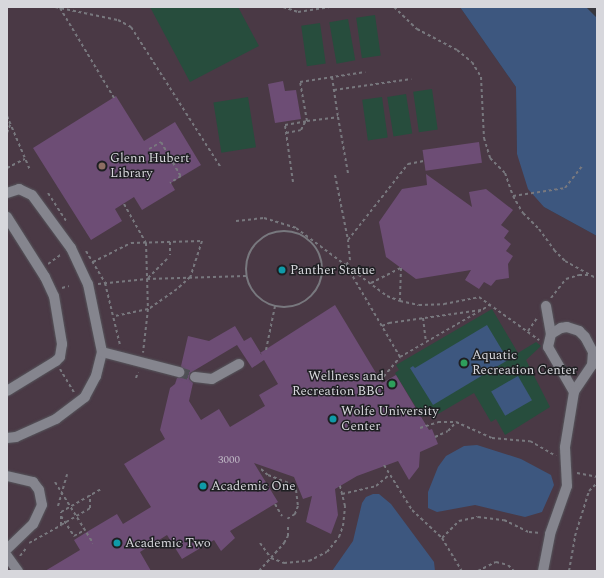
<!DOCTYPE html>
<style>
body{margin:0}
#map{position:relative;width:604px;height:578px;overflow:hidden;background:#37373e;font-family:Spectral,serif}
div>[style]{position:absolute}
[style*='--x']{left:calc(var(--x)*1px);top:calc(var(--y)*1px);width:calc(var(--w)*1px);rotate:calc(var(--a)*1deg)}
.education>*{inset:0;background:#4a3945}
.green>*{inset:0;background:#274d3d;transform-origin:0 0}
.water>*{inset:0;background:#3d577f;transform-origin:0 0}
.building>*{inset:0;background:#6d4d75;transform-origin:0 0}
.minor-tunnel>*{height:10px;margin-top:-5px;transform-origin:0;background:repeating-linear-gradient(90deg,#4f4f56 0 10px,transparent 0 15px)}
.path>*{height:2px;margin-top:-1px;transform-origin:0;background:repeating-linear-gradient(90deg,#78787e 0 3px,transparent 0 6px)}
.path>.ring{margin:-1px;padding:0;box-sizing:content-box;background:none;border:2px solid #78787e;border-radius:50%}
.roads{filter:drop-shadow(0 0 1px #56565c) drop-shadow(0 0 1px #56565c)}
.minor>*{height:10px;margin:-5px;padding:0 5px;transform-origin:5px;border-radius:5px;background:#85858e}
.dots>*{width:11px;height:11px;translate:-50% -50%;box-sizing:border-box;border:2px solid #1e1f22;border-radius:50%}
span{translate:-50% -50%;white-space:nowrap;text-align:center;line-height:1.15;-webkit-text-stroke:3px #1e1f22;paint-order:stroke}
.number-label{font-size:11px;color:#bcb4c2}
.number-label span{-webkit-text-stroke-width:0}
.poi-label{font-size:13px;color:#d7d7dc}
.left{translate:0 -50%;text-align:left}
.right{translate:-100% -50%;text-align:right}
.frame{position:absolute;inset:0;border:8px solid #d7d7dc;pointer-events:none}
</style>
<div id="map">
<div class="education">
<div style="clip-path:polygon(7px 7px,460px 7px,516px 87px,517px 154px,544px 207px,597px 236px,597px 571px,7px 571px)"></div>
</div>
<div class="green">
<div style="clip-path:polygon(150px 7px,238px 7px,259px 46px,190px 82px)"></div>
<div style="left:375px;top:15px;width:41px;height:19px;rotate:82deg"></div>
<div style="left:348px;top:19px;width:42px;height:19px;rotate:80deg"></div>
<div style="left:320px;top:23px;width:41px;height:19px;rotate:82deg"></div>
<div style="left:432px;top:89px;width:41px;height:19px;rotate:82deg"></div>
<div style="left:406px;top:94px;width:40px;height:19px;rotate:81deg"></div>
<div style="left:248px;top:97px;width:51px;height:35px;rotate:81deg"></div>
<div style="left:382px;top:97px;width:41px;height:20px;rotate:82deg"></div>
<div style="clip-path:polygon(492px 309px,518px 353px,536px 342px,541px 346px,526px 360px,550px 407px,505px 435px,496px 419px,491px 422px,474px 393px,438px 414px,434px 409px,422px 417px,395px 373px,399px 370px,396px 365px)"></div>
</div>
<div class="water">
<div style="clip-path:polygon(460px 7px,586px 7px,597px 18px,597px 236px,544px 207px,528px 189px,517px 154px,516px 87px)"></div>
<div style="clip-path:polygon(487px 325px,508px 360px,433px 405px,410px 368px,413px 366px,415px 368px)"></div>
<div style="left:518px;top:376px;width:28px;height:31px;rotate:60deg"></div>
<div style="clip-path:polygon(477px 445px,521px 459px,551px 475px,554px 485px,542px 512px,525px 517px,475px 505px,437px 512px,428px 508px,428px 492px,438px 467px,446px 456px,464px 446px)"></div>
<div style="clip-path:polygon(373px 494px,379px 494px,391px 504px,434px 562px,435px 571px,332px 571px,353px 541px,362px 503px,366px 497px)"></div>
</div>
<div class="building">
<div style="clip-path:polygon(283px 81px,285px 91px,296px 90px,301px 119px,275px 123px,268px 84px)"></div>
<div style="clip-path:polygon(116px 96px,144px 141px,175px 122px,201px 165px,171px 183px,175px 190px,142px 210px,134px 197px,115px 209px,122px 221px,91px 240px,33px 148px)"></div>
<div style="left:479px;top:142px;width:21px;height:57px;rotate:82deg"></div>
<div style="clip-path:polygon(426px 174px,472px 207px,469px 192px,486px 189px,513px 210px,501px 225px,509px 231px,504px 238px,511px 244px,506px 251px,513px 256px,508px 264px,509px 278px,496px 280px,491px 286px,484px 282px,479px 289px,465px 280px,471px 270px,416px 279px,386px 257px,379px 222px,402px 189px,427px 185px)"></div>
<div style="clip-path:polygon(evenodd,335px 305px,382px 383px,396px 375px,429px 430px,432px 429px,438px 444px,420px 452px,419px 467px,409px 480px,398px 461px,357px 476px,335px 489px,338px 515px,331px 534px,306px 522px,312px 496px,303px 499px,294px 477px,254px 463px,278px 502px,230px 531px,235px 538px,221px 551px,214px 540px,182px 559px,167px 535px,140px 552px,151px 571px,45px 571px,80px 550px,74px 540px,90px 530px,117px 514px,123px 524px,151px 507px,124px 464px,165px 439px,160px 430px,170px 388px,175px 384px,177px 378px,185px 374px,181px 366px,188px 336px,209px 341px,235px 326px,244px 341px,251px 337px,262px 355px,260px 353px,335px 305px,237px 345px,252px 368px,264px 360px,278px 384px,259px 395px,265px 406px,230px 427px,219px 409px,201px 420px,189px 401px,193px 383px,189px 379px,190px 373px,237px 345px)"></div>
</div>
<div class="minor-tunnel">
<div style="--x:179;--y:372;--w:17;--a:17"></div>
</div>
<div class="path">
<div style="--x:55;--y:7;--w:64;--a:11.7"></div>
<div style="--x:118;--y:20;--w:15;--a:28"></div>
<div style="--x:131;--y:27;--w:167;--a:57.4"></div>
<div style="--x:283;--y:7;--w:16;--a:18"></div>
<div style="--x:298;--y:12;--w:31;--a:-9"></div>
<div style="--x:394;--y:7;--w:32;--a:44"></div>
<div style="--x:417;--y:29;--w:45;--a:27.7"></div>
<div style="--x:457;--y:50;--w:19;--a:39"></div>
<div style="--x:472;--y:62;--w:17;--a:59"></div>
<div style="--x:481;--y:77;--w:61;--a:87.2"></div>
<div style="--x:484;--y:138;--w:21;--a:73"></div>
<div style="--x:490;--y:158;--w:21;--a:45"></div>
<div style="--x:505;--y:173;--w:24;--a:71"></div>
<div style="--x:513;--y:196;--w:20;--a:60"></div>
<div style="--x:523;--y:213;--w:23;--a:45"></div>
<div style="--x:539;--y:229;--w:26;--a:54"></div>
<div style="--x:554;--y:250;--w:16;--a:45"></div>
<div style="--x:565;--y:261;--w:37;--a:29"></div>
<div style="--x:60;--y:8;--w:105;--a:59"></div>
<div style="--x:332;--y:77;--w:40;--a:81.5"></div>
<div style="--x:334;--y:90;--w:78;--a:-8.1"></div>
<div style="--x:7;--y:116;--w:59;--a:66.9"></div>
<div style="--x:307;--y:121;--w:31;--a:-7"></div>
<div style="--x:338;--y:117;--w:57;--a:79.9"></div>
<div style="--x:7;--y:133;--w:9;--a:-69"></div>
<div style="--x:286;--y:133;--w:15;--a:-11"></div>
<div style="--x:301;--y:130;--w:9;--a:-63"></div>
<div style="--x:149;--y:149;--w:14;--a:-30"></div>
<div style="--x:161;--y:142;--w:39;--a:60"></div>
<div style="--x:181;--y:176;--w:13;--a:148"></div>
<div style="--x:7;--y:168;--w:20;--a:-27"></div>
<div style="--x:335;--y:175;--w:66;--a:78.7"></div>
<div style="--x:293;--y:182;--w:58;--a:-98"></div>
<div style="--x:285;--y:125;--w:22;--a:-10"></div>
<div style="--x:307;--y:121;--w:40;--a:-100"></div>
<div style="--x:300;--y:82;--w:66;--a:-8.7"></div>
<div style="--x:48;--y:193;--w:33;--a:57"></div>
<div style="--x:513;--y:196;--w:53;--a:-8.7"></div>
<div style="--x:565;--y:188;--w:28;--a:-52"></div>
<div style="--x:124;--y:204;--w:45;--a:60.6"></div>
<div style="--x:146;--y:243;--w:66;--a:88.3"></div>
<div style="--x:148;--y:309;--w:44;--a:96.5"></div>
<div style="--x:236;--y:221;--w:28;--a:-6"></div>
<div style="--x:264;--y:218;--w:34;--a:17"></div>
<div style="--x:296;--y:228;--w:114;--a:36.8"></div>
<div style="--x:387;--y:296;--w:14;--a:21"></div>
<div style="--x:400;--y:301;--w:19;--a:12"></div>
<div style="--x:419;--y:305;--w:25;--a:-2"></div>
<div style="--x:444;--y:304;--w:36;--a:-11"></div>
<div style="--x:479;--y:297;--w:74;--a:35.6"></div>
<div class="ring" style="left:246px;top:231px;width:74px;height:74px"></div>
<div style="--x:170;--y:242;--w:13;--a:90"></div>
<div style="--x:86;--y:251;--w:37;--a:59"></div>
<div style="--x:105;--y:283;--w:64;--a:76.4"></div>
<div style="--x:93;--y:262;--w:42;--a:-26.6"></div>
<div style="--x:131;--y:243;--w:71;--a:-1.6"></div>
<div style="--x:202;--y:241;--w:38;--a:108"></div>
<div style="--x:190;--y:277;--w:18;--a:137"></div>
<div style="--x:177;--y:289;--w:35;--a:145"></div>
<div style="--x:148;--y:309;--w:35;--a:168"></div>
<div style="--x:48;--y:264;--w:17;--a:-36"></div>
<div style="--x:148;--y:278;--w:27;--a:-45"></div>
<div style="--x:371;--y:283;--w:34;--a:-27"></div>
<div style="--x:401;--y:268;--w:33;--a:92"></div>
<div style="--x:98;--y:284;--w:49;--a:-5.8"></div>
<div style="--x:147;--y:279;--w:99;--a:-1.7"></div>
<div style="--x:62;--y:288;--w:7;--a:-16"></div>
<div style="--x:551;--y:298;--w:24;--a:-52"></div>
<div style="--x:566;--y:279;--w:14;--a:-17"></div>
<div style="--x:579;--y:275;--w:10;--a:0"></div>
<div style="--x:423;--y:318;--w:24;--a:83"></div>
<div style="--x:382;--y:326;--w:8;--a:-23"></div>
<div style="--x:389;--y:323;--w:93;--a:-8"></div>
<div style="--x:528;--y:331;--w:16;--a:-55"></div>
<div style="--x:266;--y:350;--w:45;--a:-78.4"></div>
<div style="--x:400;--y:357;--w:107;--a:-120.4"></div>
<div style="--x:346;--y:265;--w:6;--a:-51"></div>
<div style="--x:350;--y:260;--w:20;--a:-96"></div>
<div style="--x:348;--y:240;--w:97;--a:-51.7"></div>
<div style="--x:408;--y:164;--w:16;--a:-11"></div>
<div style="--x:60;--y:369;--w:27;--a:59"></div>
<div style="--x:136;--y:378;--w:6;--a:-72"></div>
<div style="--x:380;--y:381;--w:31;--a:-50"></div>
<div style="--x:400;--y:357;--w:104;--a:-30"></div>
<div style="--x:420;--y:428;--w:19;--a:-18"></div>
<div style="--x:438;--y:422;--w:18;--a:0"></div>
<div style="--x:456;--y:422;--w:39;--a:24"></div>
<div style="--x:492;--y:438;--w:38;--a:5"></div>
<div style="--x:530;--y:441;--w:30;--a:30"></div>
<div style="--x:435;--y:437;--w:14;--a:-25"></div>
<div style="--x:448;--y:431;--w:12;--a:-48"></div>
<div style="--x:384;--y:465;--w:53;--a:58.1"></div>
<div style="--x:412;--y:510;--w:41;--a:43"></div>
<div style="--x:442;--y:538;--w:39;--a:59"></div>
<div style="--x:261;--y:469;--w:9;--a:41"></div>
<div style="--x:268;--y:475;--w:26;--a:21"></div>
<div style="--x:292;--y:484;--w:7;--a:56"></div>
<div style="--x:296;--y:490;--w:16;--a:83"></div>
<div style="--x:298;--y:506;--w:9;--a:111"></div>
<div style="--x:295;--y:514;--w:9;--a:148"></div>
<div style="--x:577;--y:473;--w:20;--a:11"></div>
<div style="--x:55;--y:482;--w:72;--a:58.1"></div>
<div style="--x:342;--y:494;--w:35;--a:-13"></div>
<div style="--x:376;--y:486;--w:17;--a:-40"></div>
<div style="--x:275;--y:504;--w:14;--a:60"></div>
<div style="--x:58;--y:506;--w:33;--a:-74"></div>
<div style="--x:61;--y:516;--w:24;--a:57"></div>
<div style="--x:74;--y:536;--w:13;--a:-29"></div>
<div style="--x:61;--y:525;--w:34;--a:-30"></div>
<div style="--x:90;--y:508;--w:13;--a:-90"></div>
<div style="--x:442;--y:538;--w:24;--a:-45"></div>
<div style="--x:459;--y:521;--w:19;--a:-12"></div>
<div style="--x:478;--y:517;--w:26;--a:7"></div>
<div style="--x:504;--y:520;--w:28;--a:26"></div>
<div style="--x:529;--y:532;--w:12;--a:5"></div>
<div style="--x:29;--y:543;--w:37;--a:-29"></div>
<div style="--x:61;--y:525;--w:13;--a:-90"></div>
<div style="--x:61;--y:512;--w:46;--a:-29.9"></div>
<div style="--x:260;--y:543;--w:19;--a:54"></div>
<div style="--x:271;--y:558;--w:14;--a:21"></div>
<div style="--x:284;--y:563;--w:25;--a:-5"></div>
<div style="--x:309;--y:561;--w:20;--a:-27"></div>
<div style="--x:327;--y:552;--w:19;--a:-51"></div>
<div style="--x:339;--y:537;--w:12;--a:-70"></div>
<div style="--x:343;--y:526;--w:20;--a:-84"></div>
<div style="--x:345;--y:506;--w:21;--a:-104"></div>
<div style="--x:20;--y:556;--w:11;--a:-52"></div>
<div style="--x:259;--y:571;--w:38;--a:-48"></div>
<div style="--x:284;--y:543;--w:8;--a:-60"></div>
<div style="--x:288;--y:536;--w:10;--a:-90"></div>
<div style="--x:478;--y:571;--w:20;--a:-27"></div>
<div style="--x:496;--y:562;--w:12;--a:14"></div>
<div style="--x:508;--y:565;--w:8;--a:45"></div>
<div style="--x:569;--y:571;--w:36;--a:-80"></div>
<div style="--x:575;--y:536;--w:47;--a:-72.7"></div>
<div style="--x:589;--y:491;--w:11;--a:-45"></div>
</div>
<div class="roads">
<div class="minor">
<div style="--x:7;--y:193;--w:13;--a:-18"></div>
<div style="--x:19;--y:189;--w:14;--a:25"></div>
<div style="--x:32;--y:195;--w:66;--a:53.7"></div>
<div style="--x:71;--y:248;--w:40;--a:65"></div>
<div style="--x:88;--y:284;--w:69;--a:78.4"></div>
<div style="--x:102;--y:352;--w:25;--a:104"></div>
<div style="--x:96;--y:376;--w:24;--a:118"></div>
<div style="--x:85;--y:397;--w:36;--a:143"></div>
<div style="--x:56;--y:419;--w:44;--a:155.8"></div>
<div style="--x:16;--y:437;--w:9;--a:174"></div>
<div style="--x:7;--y:217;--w:71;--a:57.7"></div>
<div style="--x:45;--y:277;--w:21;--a:65"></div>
<div style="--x:54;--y:296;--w:49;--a:80.5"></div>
<div style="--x:62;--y:344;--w:13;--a:99"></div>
<div style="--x:60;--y:357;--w:6;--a:135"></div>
<div style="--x:56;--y:361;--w:57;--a:148.5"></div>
<div style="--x:546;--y:306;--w:28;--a:80"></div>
<div style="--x:567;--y:327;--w:13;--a:18"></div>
<div style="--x:579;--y:331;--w:8;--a:45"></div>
<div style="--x:585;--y:337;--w:17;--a:62"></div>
<div style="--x:593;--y:352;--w:13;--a:94"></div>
<div style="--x:592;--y:365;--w:32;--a:124"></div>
<div style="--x:574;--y:392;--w:52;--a:-120"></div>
<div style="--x:548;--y:347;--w:13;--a:-77"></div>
<div style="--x:551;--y:334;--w:12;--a:-31"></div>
<div style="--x:561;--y:328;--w:6;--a:-9"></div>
<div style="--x:102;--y:352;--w:80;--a:14.6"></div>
<div style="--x:195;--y:377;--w:17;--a:7"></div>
<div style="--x:212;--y:379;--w:31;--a:-29"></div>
<div style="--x:7;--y:476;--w:27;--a:13"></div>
<div style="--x:33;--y:482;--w:10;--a:53"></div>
<div style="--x:39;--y:490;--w:15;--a:79"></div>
<div style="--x:42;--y:505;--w:21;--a:115"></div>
<div style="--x:33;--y:524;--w:36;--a:136"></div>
<div style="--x:7;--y:556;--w:19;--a:54"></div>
<div style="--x:543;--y:571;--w:38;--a:-79"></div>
<div style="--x:550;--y:534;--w:51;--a:-70.5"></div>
<div style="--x:567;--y:486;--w:39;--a:-93"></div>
<div style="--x:565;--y:447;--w:56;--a:-80.7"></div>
</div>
</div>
<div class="dots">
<div style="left:102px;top:166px;background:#8d6e63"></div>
<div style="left:282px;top:270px;background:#0f9aa8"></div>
<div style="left:464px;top:363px;background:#2e9e5b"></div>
<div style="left:392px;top:384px;background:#2e9e5b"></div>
<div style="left:333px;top:419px;background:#0f9aa8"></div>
<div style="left:203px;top:486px;background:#0f9aa8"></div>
<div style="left:117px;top:543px;background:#0f9aa8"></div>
</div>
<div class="number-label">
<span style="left:229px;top:460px">3000</span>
</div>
<div class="poi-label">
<span class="left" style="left:110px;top:166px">Glenn Hubert<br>Library</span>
<span class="left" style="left:290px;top:270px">Panther Statue</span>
<span class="left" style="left:472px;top:363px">Aquatic<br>Recreation Center</span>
<span class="right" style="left:384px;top:384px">Wellness and<br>Recreation BBC</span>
<span class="left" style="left:341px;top:419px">Wolfe University<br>Center</span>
<span class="left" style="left:211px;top:486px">Academic One</span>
<span class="left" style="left:125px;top:543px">Academic Two</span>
</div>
<div class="frame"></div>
</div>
